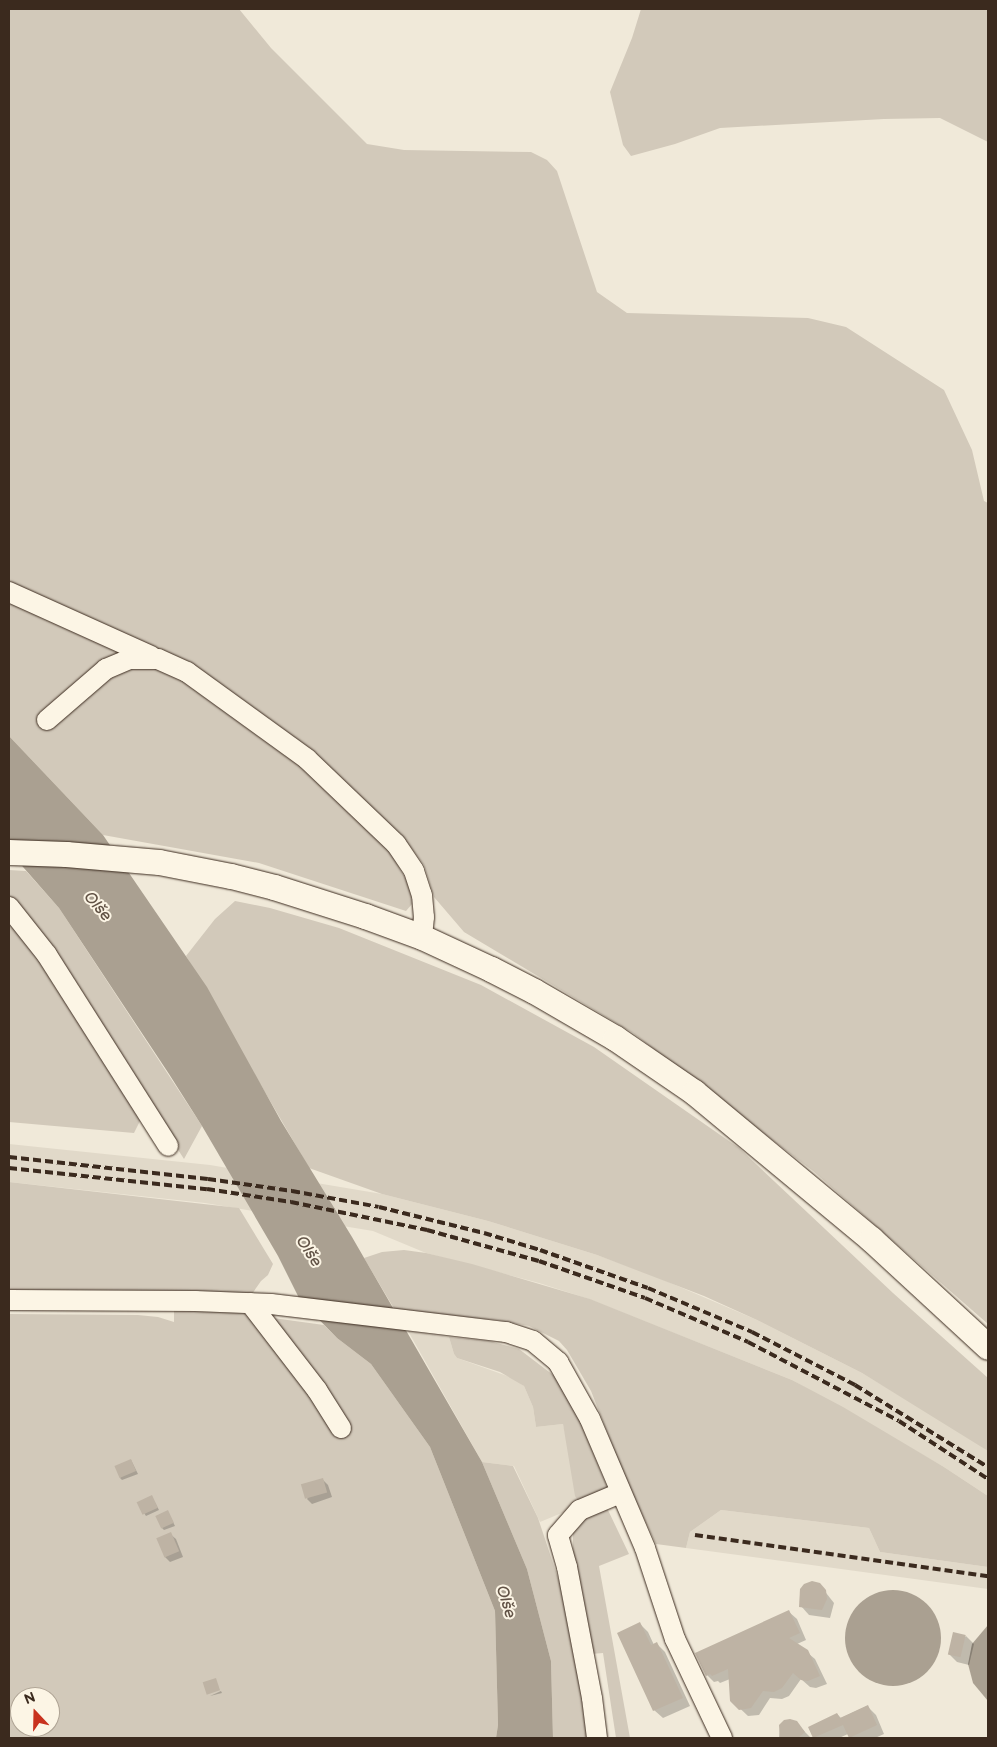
<!DOCTYPE html>
<meta charset="utf-8">
<style>
body{margin:0}
#map{position:relative;width:997px;height:1747px;overflow:hidden;background:#f0e9d9;font-family:"Balsamiq Sans",sans-serif}
div>[style]{position:absolute}
[style*='--x']{left:calc(var(--x)*1px);top:calc(var(--y)*1px);width:calc(var(--w)*1px);rotate:calc(var(--a)*1deg)}
.built>*{inset:0;background:#e1d9c9}
.green>*{inset:0;background:#d2c9ba}
.water>*{inset:0;background:#aaa091}
.round{border-radius:50%}
.shadow>*{inset:0;background:#0003}
.building>*{inset:0;background:#beb3a4;transform-origin:0 0}
.roads{filter:drop-shadow(0 0 1px #3b2a1e) drop-shadow(0 0 1px #3b2a1e)}
.minor>*{height:20px;margin:-10px;padding:0 10px;transform-origin:10px;border-radius:10px;background:#fcf5e5}
.major>*{height:25px;margin:-12.5px;padding:0 12.5px;transform-origin:12.5px;border-radius:12.5px;background:#fcf5e5}
.rail>*{height:4px;margin-top:-2px;transform-origin:0;background:repeating-linear-gradient(90deg,#3b2a1e 0 8px,transparent 0 12px)}
span{translate:-50% -50%;white-space:nowrap;text-align:center;line-height:1.15;-webkit-text-stroke:4px #fcf5e5;paint-order:stroke}
.water-label{font-size:16px;color:#625346;font-style:italic}
.frame{position:absolute;inset:0;border:10px solid #3b2a1e;pointer-events:none}
.north{position:absolute;left:10px;top:1687px;width:50px;height:50px;box-sizing:border-box;background:#fcf5e5;border:1px solid #afa495;border-radius:50%;rotate:339deg;font-size:14px;font-weight:700;line-height:20px;text-align:center;color:#3b2a1e}
.north::after{content:'';display:block;margin:auto;width:18px;height:22px;background:#c8321e;clip-path:polygon(50% 0,100% 100%,50% 72%,0 100%)}
</style>
<div id="map">
<div class="built">
<div style="clip-path:polygon(9px 1144px,210px 1165px,382px 1194px,488px 1221px,597px 1255px,652px 1275px,757px 1320px,862px 1373px,965px 1435px,988px 1451px,988px 1496px,944px 1467px,792px 1380px,589px 1299px,539px 1283px,426px 1253px,373px 1231px,205px 1203px,9px 1182px)"></div>
<div style="clip-path:polygon(408px 1331px,449px 1337px,454px 1354px,457px 1358px,513px 1378px,524px 1386px,533px 1407px,536px 1427px,563px 1424px,581px 1505px,540px 1522px,514px 1466px,482px 1462px)"></div>
<div style="clip-path:polygon(721px 1510px,869px 1528px,880px 1552px,988px 1567px,988px 1589px,686px 1548px,690px 1532px)"></div>
</div>
<div class="green">
<div style="clip-path:polygon(9px 9px,239px 9px,271px 48px,367px 144px,404px 150px,531px 152px,547px 160px,557px 171px,597px 292px,627px 313px,808px 318px,846px 327px,944px 390px,972px 450px,984px 501px,988px 503px,988px 1324px,813px 1171px,633px 1033px,464px 932px,434px 897px,424px 865px,400px 833px,374px 834px,393px 857px,410px 886px,412px 904px,406px 911px,259px 863px,103px 835px,9px 736px)"></div>
<div style="clip-path:polygon(641px 9px,988px 9px,988px 142px,940px 118px,884px 119px,720px 128px,675px 144px,631px 156px,623px 145px,610px 92px,632px 38px)"></div>
<div style="clip-path:polygon(9px 870px,26px 871px,59px 908px,202px 1126px,184px 1159px,45px 943px,9px 895px)"></div>
<div style="clip-path:polygon(235px 901px,270px 908px,339px 928px,481px 985px,594px 1047px,739px 1148px,893px 1293px,988px 1378px,988px 1451px,862px 1373px,757px 1320px,704px 1296px,597px 1255px,488px 1221px,382px 1194px,309px 1168px,186px 956px,215px 919px)"></div>
<div style="clip-path:polygon(9px 912px,142px 1117px,134px 1133px,9px 1122px)"></div>
<div style="clip-path:polygon(9px 1182px,239px 1208px,273px 1264px,268px 1275px,261px 1281px,252px 1294px,9px 1294px)"></div>
<div style="clip-path:polygon(404px 1250px,426px 1253px,472px 1264px,590px 1299px,792px 1380px,843px 1407px,944px 1467px,988px 1496px,988px 1567px,880px 1552px,869px 1528px,721px 1510px,690px 1532px,686px 1548px,656px 1544px,626px 1480px,591px 1391px,567px 1350px,559px 1341px,529px 1326px,498px 1320px,396px 1312px,364px 1258px,382px 1252px)"></div>
<div style="clip-path:polygon(evenodd,174px 1308px,242px 1312px,252px 1319px,273px 1318px,324px 1325px,337px 1338px,371px 1364px,430px 1447px,495px 1611px,498px 1725px,496px 1738px,10px 1738px,9px 1314px,138px 1315px,158px 1317px,174px 1322px,174px 1308px,20px 1697px,50px 1697px,50px 1727px,20px 1727px,20px 1697px)"></div>
<div style="clip-path:polygon(449px 1337px,489px 1341px,519px 1349px,557px 1378px,579px 1419px,609px 1491px,581px 1505px,575px 1496px,563px 1424px,536px 1427px,533px 1407px,524px 1386px,500px 1372px,457px 1358px,454px 1354px)"></div>
<div style="clip-path:polygon(482px 1462px,513px 1466px,538px 1518px,567px 1605px,575px 1646px,587px 1738px,553px 1738px,551px 1661px,527px 1569px)"></div>
<div style="clip-path:polygon(607px 1508px,629px 1554px,599px 1566px,630px 1738px,616px 1738px,603px 1653px,591px 1654px,573px 1566px,573px 1529px,581px 1520px)"></div>
</div>
<div class="water">
<div style="clip-path:polygon(9px 736px,103px 835px,207px 987px,281px 1121px,352px 1237px,482px 1462px,527px 1569px,551px 1661px,553px 1738px,496px 1738px,498px 1725px,495px 1611px,430px 1447px,371px 1364px,337px 1338px,300px 1300px,278px 1256px,202px 1126px,169px 1074px,59px 908px,9px 851px)"></div>
<div class="round" style="left:845px;top:1590px;width:96px;height:96px"></div>
<div style="clip-path:polygon(988px 1625px,988px 1701px,973px 1683px,968px 1664px,972px 1644px)"></div>
</div>
<div class="shadow">
<div style="clip-path:polygon(131px 1460px,138px 1474px,122px 1480px,120px 1478px)"></div>
<div style="clip-path:polygon(322px 1479px,328px 1485px,332px 1497px,312px 1504px,307px 1499px)"></div>
<div style="clip-path:polygon(152px 1497px,159px 1510px,146px 1516px,144px 1513px)"></div>
<div style="clip-path:polygon(168px 1512px,175px 1526px,164px 1530px,162px 1528px)"></div>
<div style="clip-path:polygon(170px 1534px,176px 1539px,183px 1557px,170px 1562px,165px 1557px)"></div>
<div style="clip-path:polygon(819px 1584px,834px 1603px,830px 1618px,809px 1615px,801px 1606px)"></div>
<div style="clip-path:polygon(789px 1612px,797px 1619px,806px 1640px,797px 1644px,815px 1659px,827px 1684px,816px 1688px,810px 1687px,801px 1679px,789px 1696px,782px 1699px,770px 1698px,759px 1715px,748px 1716px,731px 1700px,730px 1679px,720px 1683px,718px 1681px,714px 1682px,707px 1675px)"></div>
<div style="clip-path:polygon(640px 1624px,648px 1632px,654px 1645px,657px 1644px,665px 1652px,690px 1706px,663px 1718px,654px 1710px)"></div>
<div style="clip-path:polygon(966px 1636px,974px 1644px,969px 1665px,957px 1662px,949px 1654px)"></div>
<div style="clip-path:polygon(221px 1691px,222px 1693px,210px 1696px)"></div>
<div style="clip-path:polygon(867px 1706px,876px 1715px,884px 1734px,875px 1738px,851px 1738px,848px 1734px,839px 1738px,814px 1738px,809px 1728px,837px 1714px,841px 1718px)"></div>
<div style="clip-path:polygon(780px 1726px,801px 1728px,811px 1738px,779px 1738px)"></div>
</div>
<div class="building">
<div style="left:131px;top:1459px;width:13px;height:18px;rotate:67deg"></div>
<div style="left:323px;top:1478px;width:15px;height:23px;rotate:74deg"></div>
<div style="left:152px;top:1495px;width:14px;height:17px;rotate:65deg"></div>
<div style="left:168px;top:1510px;width:14px;height:14px;rotate:65deg"></div>
<div style="left:171px;top:1532px;width:21px;height:16px;rotate:67deg"></div>
<div style="clip-path:polygon(812px 1581px,820px 1583px,826px 1590px,827px 1599px,822px 1610px,799px 1607px,800px 1589px,804px 1584px)"></div>
<div style="clip-path:polygon(789px 1610px,800px 1633px,789px 1638px,808px 1650px,820px 1676px,808px 1681px,801px 1680px,793px 1673px,782px 1688px,774px 1692px,763px 1691px,751px 1708px,739px 1710px,730px 1701px,728px 1669px,712px 1676px,710px 1674px,706px 1676px,695px 1653px)"></div>
<div style="clip-path:polygon(640px 1622px,651px 1645px,657px 1642px,683px 1698px,653px 1711px,617px 1633px)"></div>
<div style="left:953px;top:1632px;width:13px;height:23px;rotate:13deg"></div>
<div style="left:216px;top:1678px;width:13px;height:14px;rotate:72deg"></div>
<div style="clip-path:polygon(868px 1705px,877px 1725px,849px 1738px,843px 1725px,813px 1738px,808px 1727px,837px 1713px,840px 1718px)"></div>
<div style="clip-path:polygon(790px 1719px,797px 1721px,805px 1732px,798px 1738px,780px 1738px,779px 1725px,784px 1720px)"></div>
</div>
<div class="roads">
<div class="minor">
<div style="--x:9;--y:592;--w:156;--a:24.3"></div>
<div style="--x:47;--y:720;--w:78;--a:-40.8"></div>
<div style="--x:106;--y:669;--w:26;--a:-23"></div>
<div style="--x:130;--y:659;--w:28;--a:0"></div>
<div style="--x:158;--y:659;--w:32;--a:24"></div>
<div style="--x:187;--y:672;--w:148;--a:35.9"></div>
<div style="--x:307;--y:759;--w:123;--a:43.7"></div>
<div style="--x:396;--y:844;--w:32;--a:56"></div>
<div style="--x:414;--y:871;--w:25;--a:72"></div>
<div style="--x:422;--y:895;--w:22;--a:85"></div>
<div style="--x:424;--y:917;--w:20;--a:96"></div>
<div style="--x:9;--y:907;--w:61;--a:51.6"></div>
<div style="--x:47;--y:955;--w:226;--a:57.6"></div>
<div style="--x:9;--y:1300;--w:186;--a:0.3"></div>
<div style="--x:195;--y:1301;--w:76;--a:2.3"></div>
<div style="--x:271;--y:1304;--w:237;--a:6.8"></div>
<div style="--x:506;--y:1332;--w:28;--a:18"></div>
<div style="--x:533;--y:1341;--w:33;--a:40"></div>
<div style="--x:558;--y:1362;--w:65;--a:60.7"></div>
<div style="--x:590;--y:1419;--w:140;--a:66.9"></div>
<div style="--x:645;--y:1548;--w:96;--a:71.8"></div>
<div style="--x:675;--y:1639;--w:110;--a:64.6"></div>
<div style="--x:250;--y:1303;--w:110;--a:52.4"></div>
<div style="--x:317;--y:1390;--w:45;--a:57.7"></div>
<div style="--x:597;--y:1738;--w:40;--a:-97.1"></div>
<div style="--x:592;--y:1698;--w:133;--a:-100.8"></div>
<div style="--x:567;--y:1567;--w:33;--a:-106"></div>
<div style="--x:558;--y:1535;--w:33;--a:-49"></div>
<div style="--x:580;--y:1510;--w:43;--a:-23"></div>
</div>
<div class="major">
<div style="--x:9;--y:852;--w:57;--a:2"></div>
<div style="--x:66;--y:854;--w:93;--a:4.9"></div>
<div style="--x:159;--y:862;--w:73;--a:11"></div>
<div style="--x:231;--y:876;--w:44;--a:14.3"></div>
<div style="--x:274;--y:887;--w:96;--a:17.7"></div>
<div style="--x:365;--y:916;--w:61;--a:20.2"></div>
<div style="--x:422;--y:937;--w:76;--a:24.9"></div>
<div style="--x:491;--y:969;--w:48;--a:27.1"></div>
<div style="--x:534;--y:991;--w:94;--a:30.1"></div>
<div style="--x:615;--y:1038;--w:96;--a:34.4"></div>
<div style="--x:694;--y:1092;--w:230;--a:39.7"></div>
<div style="--x:871;--y:1239;--w:159;--a:42.7"></div>
</div>
</div>
<div class="rail">
<div style="--x:9;--y:1157;--w:200;--a:6.3"></div>
<div style="--x:208;--y:1179;--w:85;--a:8.1"></div>
<div style="--x:292;--y:1191;--w:88;--a:10.4"></div>
<div style="--x:379;--y:1207;--w:108;--a:13.9"></div>
<div style="--x:484;--y:1233;--w:59;--a:16.9"></div>
<div style="--x:540;--y:1250;--w:114;--a:19.4"></div>
<div style="--x:648;--y:1288;--w:113;--a:22.9"></div>
<div style="--x:752;--y:1332;--w:116;--a:27.2"></div>
<div style="--x:855;--y:1385;--w:156;--a:31.7"></div>
<div style="--x:9;--y:1168;--w:199;--a:6.1"></div>
<div style="--x:207;--y:1189;--w:85;--a:8.8"></div>
<div style="--x:291;--y:1202;--w:139;--a:11.6"></div>
<div style="--x:427;--y:1230;--w:116;--a:15.5"></div>
<div style="--x:539;--y:1261;--w:112;--a:19.2"></div>
<div style="--x:645;--y:1298;--w:112;--a:23.1"></div>
<div style="--x:748;--y:1342;--w:170;--a:27.6"></div>
<div style="--x:899;--y:1421;--w:106;--a:33.1"></div>
<div style="--x:695;--y:1535;--w:296;--a:8"></div>
</div>
<div class="water-label">
<span style="left:97px;top:907px;rotate:50deg">Olše</span>
<span style="left:308px;top:1252px;rotate:57deg">Olše</span>
<span style="left:505px;top:1602px;rotate:73deg">Olše</span>
</div>
<div class="frame"></div>
<div class="north">N</div>
</div>
